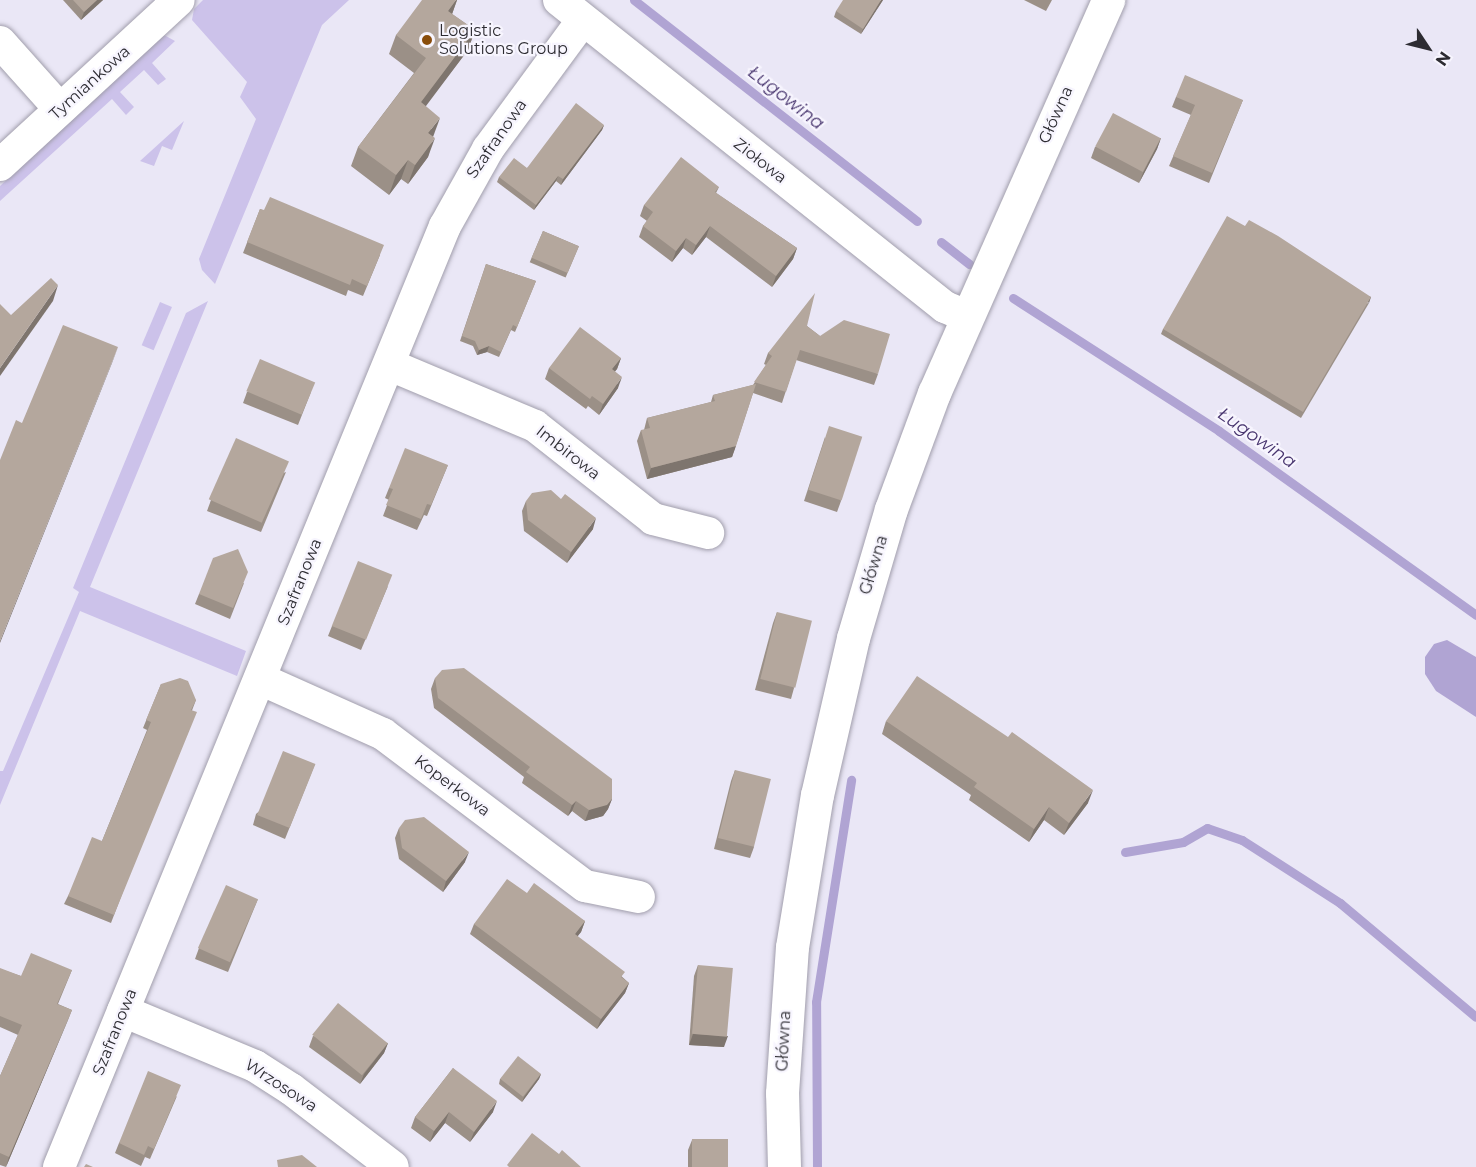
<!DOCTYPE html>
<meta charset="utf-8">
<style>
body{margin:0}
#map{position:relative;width:1476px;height:1167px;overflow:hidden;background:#eae7f6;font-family:Montserrat,sans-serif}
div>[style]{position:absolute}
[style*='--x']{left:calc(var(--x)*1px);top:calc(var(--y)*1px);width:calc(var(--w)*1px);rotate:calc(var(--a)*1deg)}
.green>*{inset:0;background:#ccc2ea;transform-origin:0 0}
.water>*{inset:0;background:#b0a4d3}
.stream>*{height:9px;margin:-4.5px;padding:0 4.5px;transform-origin:4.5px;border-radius:4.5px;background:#b0a4d3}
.roads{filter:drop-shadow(0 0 2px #a19eac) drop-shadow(0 0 2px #a19eac)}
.street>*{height:32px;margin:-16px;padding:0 16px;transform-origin:16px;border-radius:16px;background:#fff}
.secondary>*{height:33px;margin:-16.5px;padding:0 16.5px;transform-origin:16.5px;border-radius:16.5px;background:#fff}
.wall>*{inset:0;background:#9b9087;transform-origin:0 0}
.shaded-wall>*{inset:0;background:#7e756e;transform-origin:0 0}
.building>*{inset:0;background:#b4a79d;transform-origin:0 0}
.dots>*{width:16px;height:16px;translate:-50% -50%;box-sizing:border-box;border:3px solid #f7f5fe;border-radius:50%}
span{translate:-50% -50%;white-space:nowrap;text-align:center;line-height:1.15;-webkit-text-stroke:4.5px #f7f5fe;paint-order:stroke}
.poi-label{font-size:16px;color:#2d2c32}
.left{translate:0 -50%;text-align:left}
.street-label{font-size:16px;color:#2d2c32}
.water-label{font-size:18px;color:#47346e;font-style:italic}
.north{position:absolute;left:1398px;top:18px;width:60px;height:60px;-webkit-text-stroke:4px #f7f5fe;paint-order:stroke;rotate:125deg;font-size:16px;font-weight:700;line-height:24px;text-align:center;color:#2d2c32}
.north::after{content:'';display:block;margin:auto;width:21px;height:27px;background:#2d2c32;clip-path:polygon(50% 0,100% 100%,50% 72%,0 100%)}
</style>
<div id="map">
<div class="green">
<div style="clip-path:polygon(203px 0,349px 0,322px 25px,215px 284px,202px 270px,199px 259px,256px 119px,240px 97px,247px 82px,192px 20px,194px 9px)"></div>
<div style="clip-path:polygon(164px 35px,175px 41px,152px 63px,166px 79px,158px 85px,144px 70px,120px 92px,134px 107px,126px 115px,112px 99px,0 201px,0 186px)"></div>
<div style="clip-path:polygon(184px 121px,172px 150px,162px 146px,154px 166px,140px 161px)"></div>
<div style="clip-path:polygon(208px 301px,90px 587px,246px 651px,237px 676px,80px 611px,0 805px,0 771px,3px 771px,79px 592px,73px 588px,186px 313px)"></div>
<div style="left:160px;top:302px;width:13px;height:47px;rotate:23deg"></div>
</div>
<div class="water">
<div style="clip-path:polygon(1447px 640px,1476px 657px,1476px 717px,1436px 691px,1425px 674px,1425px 657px,1434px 644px)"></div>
</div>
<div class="stream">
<div style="--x:634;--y:0;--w:359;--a:38"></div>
<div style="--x:941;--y:242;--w:36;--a:38"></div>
<div style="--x:1013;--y:298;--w:245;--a:32.8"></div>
<div style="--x:1219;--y:431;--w:316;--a:35.6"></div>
<div style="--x:1125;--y:852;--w:59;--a:-9.8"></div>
<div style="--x:1183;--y:842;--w:28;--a:-30"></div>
<div style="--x:1207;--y:828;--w:37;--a:19"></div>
<div style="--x:1242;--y:840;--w:117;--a:32.7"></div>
<div style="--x:1340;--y:903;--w:177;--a:40"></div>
<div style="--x:817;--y:1167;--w:165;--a:-90.3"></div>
<div style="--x:816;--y:1002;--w:225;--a:-81"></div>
</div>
<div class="roads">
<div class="street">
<div style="--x:559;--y:0;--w:493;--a:38.5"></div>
<div style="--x:945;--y:307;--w:23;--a:23"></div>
<div style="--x:0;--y:42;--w:90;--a:48.2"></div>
<div style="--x:0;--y:165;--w:243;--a:-42.7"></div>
<div style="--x:390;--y:365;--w:157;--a:22.8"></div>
<div style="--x:535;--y:426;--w:150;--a:38.2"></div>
<div style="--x:653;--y:519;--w:57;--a:14.3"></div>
<div style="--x:260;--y:679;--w:135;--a:24.1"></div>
<div style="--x:383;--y:734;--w:253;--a:37"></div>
<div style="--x:585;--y:886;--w:55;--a:11.5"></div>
<div style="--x:123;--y:1011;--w:143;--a:22.6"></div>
<div style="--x:255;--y:1066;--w:43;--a:32.6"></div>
<div style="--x:291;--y:1089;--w:128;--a:37.4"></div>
<div style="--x:59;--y:1167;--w:1017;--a:-67.7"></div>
<div style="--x:445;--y:226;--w:88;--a:-60.8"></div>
<div style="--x:488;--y:149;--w:159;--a:-53.7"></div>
</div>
<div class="secondary">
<div style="--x:784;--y:1167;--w:74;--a:-91.5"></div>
<div style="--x:782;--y:1093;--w:146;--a:-86.1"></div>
<div style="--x:792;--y:947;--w:154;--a:-80.7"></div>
<div style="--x:817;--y:795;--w:161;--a:-77.1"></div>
<div style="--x:853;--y:638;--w:134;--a:-73.6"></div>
<div style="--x:891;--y:509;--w:124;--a:-69.7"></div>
<div style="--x:934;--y:393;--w:430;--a:-66.1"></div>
</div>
</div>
<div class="wall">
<div style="clip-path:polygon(63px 0,103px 0,81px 20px)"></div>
<div style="clip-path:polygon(457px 0,452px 14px,475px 30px,468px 50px,425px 106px,433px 137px,428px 157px,408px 184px,401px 179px,389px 195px,351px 166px,358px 147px,414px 73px,389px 54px,396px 35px)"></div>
<div style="clip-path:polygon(883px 0,861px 34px,834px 17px,836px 11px)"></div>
<div style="clip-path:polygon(1024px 0,1052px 0,1046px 11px)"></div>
<div style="clip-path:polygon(1176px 97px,1243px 100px,1209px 183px,1169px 166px,1191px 115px,1172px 107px)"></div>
<div style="clip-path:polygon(604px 125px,602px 130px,561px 185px,556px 181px,534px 210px,497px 182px,499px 177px,527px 168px)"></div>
<div style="clip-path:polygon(1161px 138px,1157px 149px,1139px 183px,1091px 158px,1095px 147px)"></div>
<div style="clip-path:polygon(719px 187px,716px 193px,797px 248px,793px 259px,772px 287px,706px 237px,692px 255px,683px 248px,672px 262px,639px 237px,643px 226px,647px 221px,640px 216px,644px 205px)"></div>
<div style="clip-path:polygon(260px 209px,380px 255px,363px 296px,348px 290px,346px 296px,243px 253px)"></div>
<div style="left:543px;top:231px;width:39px;height:34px;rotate:23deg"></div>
<div style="clip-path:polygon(486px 264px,536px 281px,515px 332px,511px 330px,499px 357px,487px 352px,477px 355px,473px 346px,460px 341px)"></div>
<div style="clip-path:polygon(1369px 303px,1301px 418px,1161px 334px,1163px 329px)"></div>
<div style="clip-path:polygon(807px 326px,820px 336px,878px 374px,874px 385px,796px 360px,782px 403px,753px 393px,732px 457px,647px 479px,637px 441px,641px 430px,644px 430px,647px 418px,711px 402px,713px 395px,753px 385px,766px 365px,764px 364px,768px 353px)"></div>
<div style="clip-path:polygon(621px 358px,617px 369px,615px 371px,618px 388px,599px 415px,588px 406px,586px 409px,545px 379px,549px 368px)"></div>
<div style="clip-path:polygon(247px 392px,311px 392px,298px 425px,243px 403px)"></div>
<div style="clip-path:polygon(825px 437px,841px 501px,837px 512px,804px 501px)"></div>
<div style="clip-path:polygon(448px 465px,427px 516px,424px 515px,417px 530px,383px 516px,389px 500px,385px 498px,389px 488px)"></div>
<div style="clip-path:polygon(286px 472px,261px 532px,207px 511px,211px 500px)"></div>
<div style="clip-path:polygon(526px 501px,593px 529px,567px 563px,524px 531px,522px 511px)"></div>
<div style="clip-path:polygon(244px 583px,230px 619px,195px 604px,199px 594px)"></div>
<div style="clip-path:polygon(388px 586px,361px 650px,328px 636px,332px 626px)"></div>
<div style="clip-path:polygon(777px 612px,794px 688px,791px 699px,755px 690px,773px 623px)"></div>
<div style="clip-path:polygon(435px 678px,612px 799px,608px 809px,603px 816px,585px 821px,572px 811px,568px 816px,522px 783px,524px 777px,434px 708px,431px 689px)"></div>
<div style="clip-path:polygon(161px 684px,196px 700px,111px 923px,64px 904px,68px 896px,102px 841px,147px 730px,143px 728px)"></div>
<div style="clip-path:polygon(886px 721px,1088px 803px,1064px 835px,1044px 820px,1029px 842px,969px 800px,971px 795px,882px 734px)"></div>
<div style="clip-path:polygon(315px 764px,285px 839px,253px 825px,256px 814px)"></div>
<div style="clip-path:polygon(735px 770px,754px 847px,750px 858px,714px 849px,731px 781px)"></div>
<div style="clip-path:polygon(399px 828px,465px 862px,443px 892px,399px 859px,395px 838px)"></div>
<div style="clip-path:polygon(527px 893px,585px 921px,581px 932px,577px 936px,629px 983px,625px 993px,597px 1029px,470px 934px,474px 924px)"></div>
<div style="clip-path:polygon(258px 899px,228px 972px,195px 959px,199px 948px)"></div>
<div style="clip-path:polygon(698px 965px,724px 1047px,689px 1045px,694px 976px)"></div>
<div style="clip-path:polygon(0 969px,21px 976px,72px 970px,58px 1004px,72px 1010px,6px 1167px,0 1165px,0 1076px,18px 1035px,0 1027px)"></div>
<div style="clip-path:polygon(313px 1036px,388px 1043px,384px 1053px,360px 1084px,309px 1047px)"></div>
<div style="clip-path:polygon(453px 1068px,493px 1112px,470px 1142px,445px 1123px,430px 1142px,411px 1128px,415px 1117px)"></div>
<div style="clip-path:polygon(541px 1074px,539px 1079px,522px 1102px,499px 1084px,500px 1079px)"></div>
<div style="clip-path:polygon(177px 1096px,150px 1159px,145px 1157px,141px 1166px,115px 1153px,119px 1143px)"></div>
<div style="clip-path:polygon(692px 1140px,728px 1167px,688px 1167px,688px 1150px)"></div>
</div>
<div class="shaded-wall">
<div style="clip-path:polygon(97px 0,103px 0,81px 20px,84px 12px)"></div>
<div style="clip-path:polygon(456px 0,457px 0,451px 17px,448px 11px)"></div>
<div style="clip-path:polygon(881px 0,883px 0,861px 34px,863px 29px)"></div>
<div style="clip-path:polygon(475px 30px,468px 50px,414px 122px,421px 102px)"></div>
<div style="clip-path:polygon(440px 118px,433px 137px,428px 133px)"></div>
<div style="clip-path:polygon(604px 125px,602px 130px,561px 185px,563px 179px)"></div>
<div style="clip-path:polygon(435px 138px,428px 157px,408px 184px,415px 165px)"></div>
<div style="clip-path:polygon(1161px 138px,1157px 149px,1139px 183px,1143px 173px)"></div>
<div style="clip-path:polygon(408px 160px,401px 179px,389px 195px,396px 175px)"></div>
<div style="clip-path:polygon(558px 176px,556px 181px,534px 210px,536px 205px)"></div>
<div style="clip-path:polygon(710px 226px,706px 237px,692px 255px,696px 245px)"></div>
<div style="clip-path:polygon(686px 238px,683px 248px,672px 262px,676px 251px)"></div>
<div style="clip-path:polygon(797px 248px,793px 259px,772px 287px,776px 276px)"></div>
<div style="clip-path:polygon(58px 285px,53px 301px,0 376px,0 368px)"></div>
<div style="left:1371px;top:297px;width:6px;height:134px;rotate:108deg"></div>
<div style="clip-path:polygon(489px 346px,487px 352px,477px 355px,479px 350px)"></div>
<div style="clip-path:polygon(118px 347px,112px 363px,0 643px,0 641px)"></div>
<div style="clip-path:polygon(621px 358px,617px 369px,608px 380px,612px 369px)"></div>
<div style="clip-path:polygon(622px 377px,618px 388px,599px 415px,603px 404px)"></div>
<div style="clip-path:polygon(736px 446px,732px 457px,647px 479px,651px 468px)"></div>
<div style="clip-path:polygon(596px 518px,593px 529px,567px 563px,571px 552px)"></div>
<div style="clip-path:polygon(1093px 790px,1088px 803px,1064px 835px,1069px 823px)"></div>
<div style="clip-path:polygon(612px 799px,608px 809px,603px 816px,585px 821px,589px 810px)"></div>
<div style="clip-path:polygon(576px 801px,572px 811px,568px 816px,572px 805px)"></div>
<div style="clip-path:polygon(1049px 807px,1044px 820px,1029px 842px,1034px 829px)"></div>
<div style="clip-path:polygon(469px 852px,465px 862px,443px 892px,446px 881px)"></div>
<div style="clip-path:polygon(585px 921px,581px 932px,571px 945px,575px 934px)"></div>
<div style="clip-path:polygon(629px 983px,625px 993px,597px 1029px,601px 1019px)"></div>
<div style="clip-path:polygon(72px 1010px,68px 1020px,6px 1167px,9px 1157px)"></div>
<div style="clip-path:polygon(693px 1034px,728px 1036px,724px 1047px,689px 1045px)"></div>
<div style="clip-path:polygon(388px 1043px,384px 1053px,360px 1084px,364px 1074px)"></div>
<div style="clip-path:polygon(541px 1074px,539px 1079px,522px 1102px,524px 1097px)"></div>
<div style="clip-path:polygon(497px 1101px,493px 1112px,470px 1142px,474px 1132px)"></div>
<div style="clip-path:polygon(449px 1112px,445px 1123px,430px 1142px,434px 1131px)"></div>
</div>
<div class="building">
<div style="clip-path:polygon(73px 0,97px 0,84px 12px)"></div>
<div style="clip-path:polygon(422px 0,456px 0,448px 11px,475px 30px,421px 102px,440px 118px,428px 133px,435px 138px,415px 165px,408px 160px,396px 175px,358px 147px,426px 58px,396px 35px)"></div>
<div style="clip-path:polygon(843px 0,881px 0,863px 29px,836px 11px)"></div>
<div style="clip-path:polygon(1185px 75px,1243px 100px,1212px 173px,1173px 156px,1195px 105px,1176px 97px)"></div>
<div style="clip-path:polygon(576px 103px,604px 125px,563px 179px,558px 176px,536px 205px,499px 177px,514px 158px,527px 168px)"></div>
<div style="left:1113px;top:113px;width:54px;height:38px;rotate:28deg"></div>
<div style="clip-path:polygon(681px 157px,719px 187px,715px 192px,797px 248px,776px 276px,710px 226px,696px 245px,686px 238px,676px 251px,643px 226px,653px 212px,644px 205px)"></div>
<div style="clip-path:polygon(270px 197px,384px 245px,367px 286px,352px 279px,350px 285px,247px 242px,260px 209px,264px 210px)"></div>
<div style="clip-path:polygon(1227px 216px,1245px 226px,1249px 220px,1278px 236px,1371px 297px,1303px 412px,1163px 329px)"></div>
<div style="left:543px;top:231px;width:39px;height:29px;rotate:23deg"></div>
<div style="clip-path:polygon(486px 264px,536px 281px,517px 327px,513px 325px,501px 352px,489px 346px,479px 350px,475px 341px,462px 336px)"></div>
<div style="clip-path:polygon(51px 278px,58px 285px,0 368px,0 304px,11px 315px)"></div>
<div style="clip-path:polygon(815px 293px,807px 326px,820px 336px,844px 320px,890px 334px,878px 374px,800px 350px,786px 392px,754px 382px,772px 356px,768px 353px)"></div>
<div style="clip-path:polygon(63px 325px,118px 347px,0 641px,0 460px,16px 420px,22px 423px)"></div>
<div style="clip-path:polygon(580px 327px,621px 358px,612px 369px,622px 377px,603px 404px,592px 396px,590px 399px,549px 368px)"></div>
<div style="left:260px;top:359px;width:60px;height:35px;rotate:23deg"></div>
<div style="clip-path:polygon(756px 384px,736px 446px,651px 468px,641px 430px,650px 428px,647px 418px,715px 401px,713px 395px)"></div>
<div style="left:829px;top:426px;width:35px;height:67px;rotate:18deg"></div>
<div style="left:236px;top:438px;width:58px;height:67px;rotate:24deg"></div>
<div style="clip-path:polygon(405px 448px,448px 465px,431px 505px,427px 504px,421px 519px,386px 505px,393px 489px,389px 488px)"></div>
<div style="clip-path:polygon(551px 490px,561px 499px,565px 494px,596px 518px,571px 552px,528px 520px,526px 501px,532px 493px)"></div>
<div style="clip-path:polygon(238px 549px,248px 572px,233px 608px,199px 594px,213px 558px)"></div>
<div style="left:358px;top:561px;width:37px;height:70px;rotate:22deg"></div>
<div style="left:777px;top:612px;width:36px;height:69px;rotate:14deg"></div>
<div style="clip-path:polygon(464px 668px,612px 779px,612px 799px,607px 805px,589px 810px,576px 801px,572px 805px,526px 772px,530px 767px,438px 698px,435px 678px,442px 670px)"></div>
<div style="clip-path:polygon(917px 676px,1008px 737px,1012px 732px,1093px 790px,1069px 823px,1049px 807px,1034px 829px,974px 787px,977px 783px,886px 721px)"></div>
<div style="clip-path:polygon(180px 678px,188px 681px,196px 700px,191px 710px,197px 712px,114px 915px,68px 896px,92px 837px,102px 841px,151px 722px,146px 720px,161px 684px)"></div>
<div style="left:283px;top:751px;width:35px;height:69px;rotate:22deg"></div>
<div style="left:735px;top:770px;width:37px;height:70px;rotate:14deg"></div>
<div style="clip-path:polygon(424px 817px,469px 852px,446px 881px,402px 848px,399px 828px,405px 820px)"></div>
<div style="clip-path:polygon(507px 879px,527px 893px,534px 883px,585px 921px,575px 934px,625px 972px,621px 977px,629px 983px,601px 1019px,474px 924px)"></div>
<div style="left:226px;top:885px;width:35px;height:69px;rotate:24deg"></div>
<div style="clip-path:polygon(31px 953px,72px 970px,57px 1004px,72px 1010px,9px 1157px,0 1153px,0 1076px,22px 1025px,0 1016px,0 968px,21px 976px)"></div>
<div style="left:698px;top:965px;width:35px;height:69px;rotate:5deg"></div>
<div style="left:338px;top:1003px;width:64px;height:41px;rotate:39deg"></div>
<div style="left:518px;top:1056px;width:29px;height:29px;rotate:38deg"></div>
<div style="clip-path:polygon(453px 1068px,497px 1101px,474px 1132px,449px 1112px,434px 1131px,415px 1117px)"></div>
<div style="clip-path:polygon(148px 1071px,181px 1085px,154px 1149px,148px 1146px,144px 1155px,119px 1143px)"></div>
<div style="clip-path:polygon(532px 1133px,559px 1154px,562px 1150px,581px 1167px,509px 1167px,507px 1165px)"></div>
<div style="left:728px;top:1139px;width:28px;height:36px;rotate:90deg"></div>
<div style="clip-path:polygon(302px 1155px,317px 1167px,278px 1167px,277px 1160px)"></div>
<div style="clip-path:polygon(86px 1164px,93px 1167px,84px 1167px)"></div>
</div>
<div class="dots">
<div style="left:427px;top:40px;background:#894d0c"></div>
</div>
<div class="poi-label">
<span class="left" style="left:439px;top:40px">Logistic<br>Solutions Group</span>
</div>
<div class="street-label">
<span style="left:90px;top:83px;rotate:-42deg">Tymiankowa</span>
<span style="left:1056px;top:115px;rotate:-66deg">Główna</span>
<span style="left:497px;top:139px;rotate:-55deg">Szafranowa</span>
<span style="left:760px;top:161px;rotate:38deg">Ziołowa</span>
<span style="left:568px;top:453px;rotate:38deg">Imbirowa</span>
<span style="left:874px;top:565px;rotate:-73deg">Główna</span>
<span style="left:300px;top:582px;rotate:-68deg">Szafranowa</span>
<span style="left:452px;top:786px;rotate:37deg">Koperkowa</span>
<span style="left:115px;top:1032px;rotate:-68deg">Szafranowa</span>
<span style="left:784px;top:1041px;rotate:-87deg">Główna</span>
<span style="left:281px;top:1086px;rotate:33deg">Wrzosowa</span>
</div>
<div class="water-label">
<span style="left:786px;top:98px;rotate:38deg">Ługowina</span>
<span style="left:1257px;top:438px;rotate:35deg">Ługowina</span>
</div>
<div class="north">N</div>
</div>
